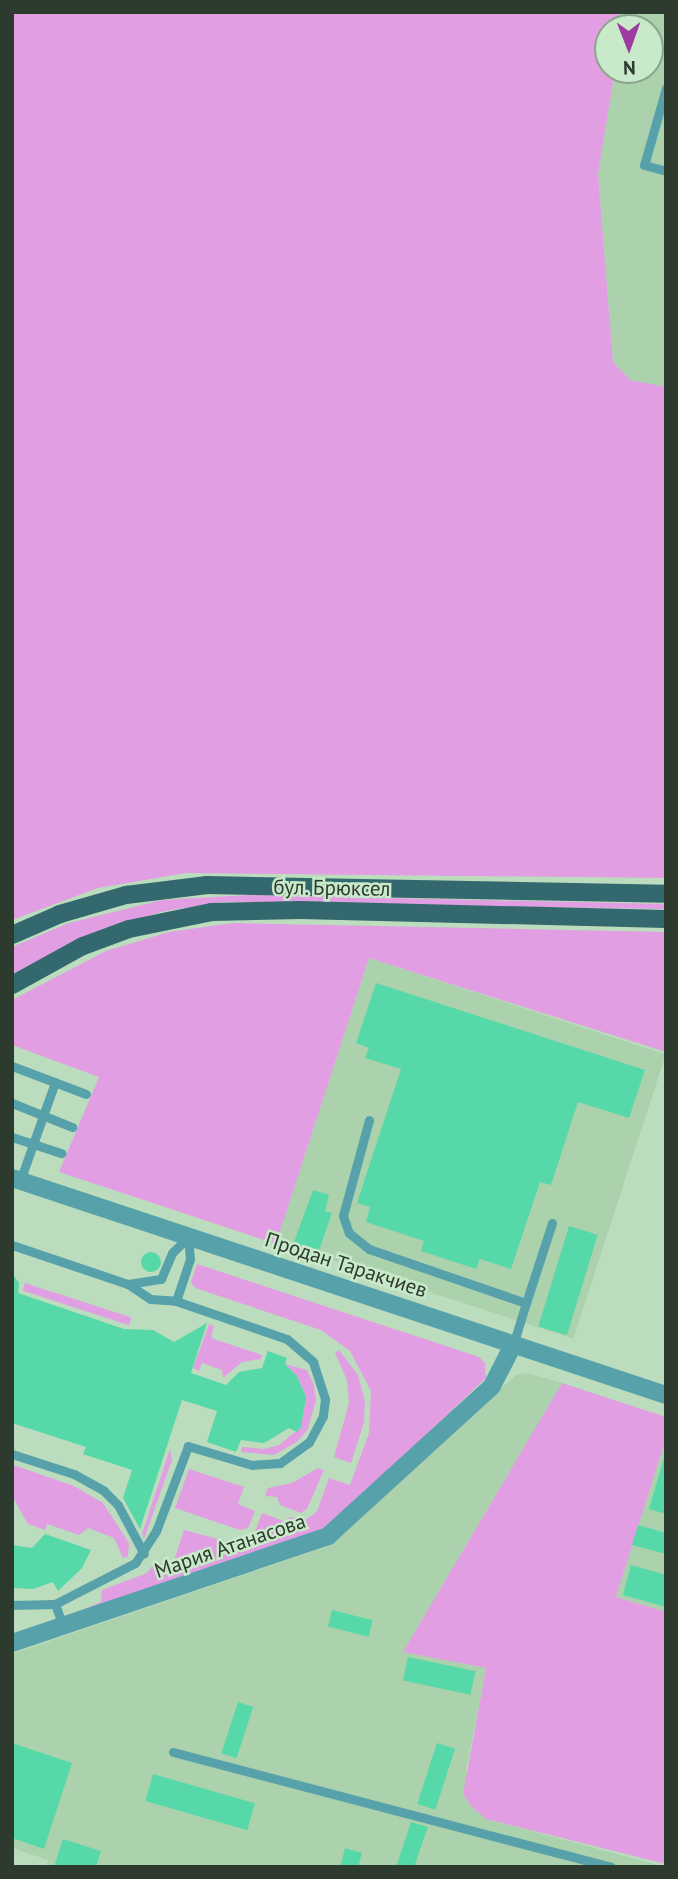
<!DOCTYPE html>
<meta charset="utf-8">
<style>
body{margin:0}
#map{position:relative;width:678px;height:1879px;overflow:hidden;background:#bcddbd;font-family:"PT Sans",sans-serif}
div>[style]{position:absolute}
[style*='--x']{left:calc(var(--x)*1px);top:calc(var(--y)*1px);width:calc(var(--w)*1px);rotate:calc(var(--a)*1deg)}
.built>*{inset:0;background:#acd2ad;transform-origin:0 0}
.green>*{inset:0;background:#e19ee2;transform-origin:0 0}
.building>*{inset:0;background:#56d8a9;transform-origin:0 0}
.round{border-radius:50%}
.service>*{height:9px;margin:-4.5px;padding:0 4.5px;transform-origin:4.5px;border-radius:4.5px;background:#56a1aa}
.minor>*{height:18px;margin:-9px;padding:0 9px;transform-origin:9px;border-radius:9px;background:#56a1aa}
.tertiary>*{height:18px;margin:-9px;padding:0 9px;transform-origin:9px;border-radius:9px;background:#56a1aa}
.primary>*{height:18px;margin:-9px;padding:0 9px;transform-origin:9px;border-radius:9px;background:#33686e}
span{translate:-50% -50%;white-space:nowrap;text-align:center;line-height:1.15;-webkit-text-stroke:5px #c9eaca;paint-order:stroke}
.street-label{font-size:21px;color:#2d3a2e}
.frame{position:absolute;inset:0;border:14px solid #2d3a2e;pointer-events:none}
.north{position:absolute;left:594px;top:14px;width:70px;height:70px;box-sizing:border-box;background:#c9eaca;border:2px solid #8ba48c;border-radius:50%;rotate:179deg;font-size:19px;font-weight:700;line-height:28px;text-align:center;color:#2d3a2e}
.north::after{content:'';display:block;margin:auto;width:24px;height:32px;background:#9d3ba2;clip-path:polygon(50% 0,100% 100%,50% 72%,0 100%)}
</style>
<div id="map">
<div class="built">
<div style="clip-path:polygon(619px 12px,666px 12px,666px 387px,630px 380px,613px 362px,598px 174px,615px 70px,650px 70px,650px 28px,618px 28px)"></div>
<div style="left:369px;top:958px;width:312px;height:299px;rotate:18deg"></div>
<div style="clip-path:polygon(527px 1373px,562px 1383px,403px 1652px,486px 1668px,466px 1770px,472px 1807px,486px 1819px,666px 1867px,46px 1867px,48px 1860px,12px 1848px,12px 1654px,325px 1547px,516px 1375px)"></div>
<div style="clip-path:polygon(666px 1438px,666px 1612px,616px 1597px)"></div>
</div>
<div class="green">
<div style="clip-path:polygon(12px 12px,619px 12px,618px 28px,608px 28px,608px 70px,615px 70px,598px 174px,613px 362px,630px 380px,666px 387px,666px 878px,186px 873px,98px 888px,12px 920px)"></div>
<div style="clip-path:polygon(249px 895px,666px 904px,666px 909px,222px 902px,165px 911px,105px 928px,12px 974px,12px 947px,69px 923px,162px 900px)"></div>
<div style="clip-path:polygon(233px 923px,666px 932px,666px 1052px,369px 958px,276px 1244px,59px 1172px,99px 1077px,12px 1045px,12px 1000px,106px 951px,169px 932px)"></div>
<div style="clip-path:polygon(197px 1264px,479px 1357px,485px 1363px,486px 1378px,328px 1527px,74px 1613px,101px 1602px,102px 1590px,147px 1573px,155px 1562px,172px 1567px,184px 1530px,237px 1544px,254px 1534px,262px 1513px,286px 1522px,289px 1517px,307px 1519px,317px 1511px,329px 1478px,350px 1485px,369px 1433px,371px 1391px,350px 1351px,321px 1330px,195px 1288px,191px 1282px)"></div>
<div style="left:25px;top:1283px;width:112px;height:8px;rotate:18deg"></div>
<div style="clip-path:polygon(209px 1324px,214px 1326px,211px 1338px,262px 1355px,261px 1359px,242px 1362px,223px 1378px,222px 1370px,202px 1363px,199px 1371px,193px 1368px)"></div>
<div style="clip-path:polygon(339px 1350px,358px 1375px,365px 1402px,364px 1422px,351px 1463px,334px 1457px,349px 1403px,347px 1380px,335px 1353px)"></div>
<div style="clip-path:polygon(285px 1364px,307px 1370px,314px 1385px,316px 1400px,308px 1429px,297px 1442px,274px 1455px,241px 1452px,242px 1447px,264px 1449px,279px 1445px,301px 1427px,306px 1397px,297px 1376px)"></div>
<div style="clip-path:polygon(562px 1383px,666px 1417px,666px 1438px,616px 1597px,666px 1612px,666px 1864px,486px 1819px,472px 1807px,463px 1794px,486px 1668px,403px 1652px)"></div>
<div style="clip-path:polygon(170px 1449px,172px 1460px,144px 1539px,142px 1534px)"></div>
<div style="clip-path:polygon(13px 1465px,74px 1486px,103px 1503px,129px 1543px,128px 1557px,123px 1558px,114px 1538px,88px 1528px,79px 1535px,47px 1524px,45px 1530px,28px 1524px,12px 1496px)"></div>
<div style="clip-path:polygon(318px 1468px,324px 1470px,307px 1509px,301px 1513px,280px 1505px,277px 1497px,265px 1496px,268px 1488px,292px 1483px)"></div>
<div style="clip-path:polygon(189px 1469px,244px 1487px,238px 1504px,255px 1511px,248px 1528px,240px 1530px,175px 1508px)"></div>
</div>
<div class="building">
<div style="clip-path:polygon(376px 983px,645px 1070px,629px 1118px,578px 1102px,551px 1185px,540px 1182px,511px 1269px,480px 1259px,476px 1269px,421px 1251px,424px 1241px,366px 1222px,370px 1207px,357px 1203px,401px 1069px,365px 1058px,369px 1048px,356px 1043px)"></div>
<div style="clip-path:polygon(313px 1190px,329px 1195px,325px 1211px,332px 1213px,318px 1253px,293px 1245px)"></div>
<div style="left:569px;top:1226px;width:30px;height:105px;rotate:17deg"></div>
<div class="round" style="left:141px;top:1252px;width:20px;height:20px"></div>
<div style="clip-path:polygon(12px 1273px,19px 1283px,18px 1293px,124px 1329px,153px 1330px,174px 1342px,207px 1323px,191px 1373px,226px 1385px,239px 1372px,262px 1368px,268px 1351px,287px 1358px,285px 1364px,297px 1376px,306px 1397px,301px 1427px,297px 1432px,289px 1428px,264px 1443px,241px 1440px,236px 1452px,207px 1442px,217px 1411px,182px 1400px,140px 1529px,123px 1498px,132px 1470px,83px 1454px,86px 1447px,12px 1423px)"></div>
<div style="clip-path:polygon(665px 1454px,666px 1454px,666px 1514px,649px 1509px)"></div>
<div style="clip-path:polygon(638px 1525px,666px 1533px,666px 1554px,632px 1545px)"></div>
<div style="clip-path:polygon(45px 1534px,91px 1550px,82px 1568px,58px 1591px,53px 1582px,33px 1589px,12px 1588px,12px 1545px,32px 1548px)"></div>
<div style="clip-path:polygon(631px 1565px,666px 1575px,666px 1607px,623px 1595px)"></div>
<div style="left:332px;top:1610px;width:42px;height:17px;rotate:14deg"></div>
<div style="left:408px;top:1657px;width:69px;height:24px;rotate:12deg"></div>
<div style="left:238px;top:1702px;width:16px;height:54px;rotate:18deg"></div>
<div style="clip-path:polygon(12px 1743px,72px 1763px,44px 1849px,12px 1838px)"></div>
<div style="left:437px;top:1743px;width:19px;height:64px;rotate:18deg"></div>
<div style="left:153px;top:1774px;width:106px;height:28px;rotate:16deg"></div>
<div style="clip-path:polygon(411px 1822px,428px 1827px,414px 1867px,396px 1867px)"></div>
<div style="clip-path:polygon(63px 1839px,101px 1851px,96px 1867px,54px 1867px)"></div>
<div style="clip-path:polygon(345px 1848px,362px 1853px,358px 1867px,340px 1867px)"></div>
</div>
<div class="service">
<div style="--x:666;--y:88;--w:80;--a:105.9"></div>
<div style="--x:644;--y:165;--w:23;--a:15"></div>
<div style="--x:12;--y:1066;--w:79;--a:20.7"></div>
<div style="--x:12;--y:1103;--w:65;--a:21.8"></div>
<div style="--x:369;--y:1120;--w:99;--a:105.2"></div>
<div style="--x:343;--y:1216;--w:18;--a:71"></div>
<div style="--x:349;--y:1233;--w:26;--a:39"></div>
<div style="--x:369;--y:1249;--w:166;--a:19"></div>
<div style="--x:526;--y:1303;--w:44;--a:107.2"></div>
<div style="--x:12;--y:1137;--w:52;--a:18.1"></div>
<div style="--x:20;--y:1181;--w:105;--a:-70.5"></div>
<div style="--x:12;--y:1245;--w:122;--a:18.6"></div>
<div style="--x:128;--y:1284;--w:27;--a:34"></div>
<div style="--x:150;--y:1299;--w:26;--a:4"></div>
<div style="--x:176;--y:1301;--w:117;--a:18.9"></div>
<div style="--x:287;--y:1339;--w:35;--a:41"></div>
<div style="--x:313;--y:1362;--w:39;--a:72"></div>
<div style="--x:325;--y:1399;--w:17;--a:97"></div>
<div style="--x:323;--y:1416;--w:30;--a:118"></div>
<div style="--x:309;--y:1442;--w:36;--a:144"></div>
<div style="--x:280;--y:1463;--w:28;--a:176"></div>
<div style="--x:252;--y:1465;--w:67;--a:-163.5"></div>
<div style="--x:188;--y:1446;--w:91;--a:110.6"></div>
<div style="--x:156;--y:1531;--w:38;--a:123"></div>
<div style="--x:135;--y:1563;--w:90;--a:152.9"></div>
<div style="--x:55;--y:1604;--w:43;--a:178.7"></div>
<div style="--x:128;--y:1284;--w:33;--a:-9"></div>
<div style="--x:161;--y:1279;--w:28;--a:-67"></div>
<div style="--x:172;--y:1253;--w:23;--a:-45"></div>
<div style="--x:176;--y:1301;--w:44;--a:-71.6"></div>
<div style="--x:190;--y:1259;--w:22;--a:-95"></div>
<div style="--x:526;--y:1303;--w:84;--a:-72"></div>
<div style="--x:12;--y:1454;--w:65;--a:17.9"></div>
<div style="--x:74;--y:1474;--w:33;--a:29"></div>
<div style="--x:103;--y:1490;--w:21;--a:45"></div>
<div style="--x:118;--y:1505;--w:55;--a:62"></div>
<div style="--x:55;--y:1604;--w:23;--a:70"></div>
<div style="--x:173;--y:1752;--w:453;--a:14.7"></div>
</div>
<div class="minor">
<div style="--x:12;--y:1643;--w:334;--a:-18.7"></div>
<div style="--x:328;--y:1536;--w:222;--a:-42.4"></div>
<div style="--x:492;--y:1386;--w:46;--a:-62.9"></div>
</div>
<div class="tertiary">
<div style="--x:12;--y:1178;--w:689;--a:18.36"></div>
</div>
<div class="primary">
<div style="--x:12;--y:935;--w:52;--a:-23.6"></div>
<div style="--x:60;--y:914;--w:69;--a:-16.1"></div>
<div style="--x:126;--y:895;--w:82;--a:-7"></div>
<div style="--x:207;--y:885;--w:459;--a:1.1"></div>
<div style="--x:12;--y:985;--w:81;--a:-28.8"></div>
<div style="--x:83;--y:946;--w:49;--a:-20.3"></div>
<div style="--x:129;--y:929;--w:85;--a:-11.6"></div>
<div style="--x:212;--y:912;--w:88;--a:-1.3"></div>
<div style="--x:300;--y:910;--w:366;--a:1.4"></div>
</div>
<div class="street-label">
<span style="left:332px;top:888px;rotate:1deg">бул. Брюксел</span>
<span style="left:346px;top:1265px;rotate:18deg">Продан Таракчиев</span>
<span style="left:230px;top:1546px;rotate:-19deg">Мария Атанасова</span>
</div>
<div class="frame"></div>
<div class="north">N</div>
</div>
